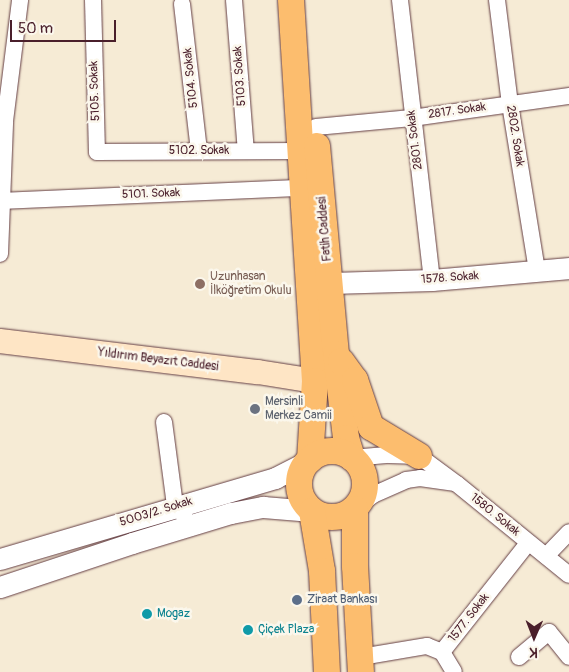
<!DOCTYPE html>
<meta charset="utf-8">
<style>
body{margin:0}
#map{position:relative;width:569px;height:672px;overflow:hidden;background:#f6ebd5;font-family:Pangolin,sans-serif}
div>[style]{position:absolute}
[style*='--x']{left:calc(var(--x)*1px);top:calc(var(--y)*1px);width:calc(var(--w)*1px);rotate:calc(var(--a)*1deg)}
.roads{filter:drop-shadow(0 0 1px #643e44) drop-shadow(0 0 1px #643e44)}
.minor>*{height:16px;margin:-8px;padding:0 8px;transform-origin:8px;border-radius:8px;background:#fff}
.tertiary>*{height:21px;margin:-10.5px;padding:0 10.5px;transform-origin:10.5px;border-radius:10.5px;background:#fff}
.secondary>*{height:24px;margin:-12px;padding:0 12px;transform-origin:12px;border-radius:12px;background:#fee5c5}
.primary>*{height:26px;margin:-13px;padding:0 13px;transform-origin:13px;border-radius:13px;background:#fcbd6e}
.primary>.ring{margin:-13px;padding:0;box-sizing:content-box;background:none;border:26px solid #fcbd6e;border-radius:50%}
.dots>*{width:14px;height:14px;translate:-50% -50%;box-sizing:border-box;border:2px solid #fbf7ec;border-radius:50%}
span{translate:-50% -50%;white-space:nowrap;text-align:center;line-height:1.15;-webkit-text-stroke:5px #fbf7ec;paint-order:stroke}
.street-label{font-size:12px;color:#4a1f2b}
.education-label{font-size:12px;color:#785e54}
.left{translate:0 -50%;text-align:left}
.worship-label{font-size:12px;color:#5b616d}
.service-label{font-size:12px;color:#4e5e75}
.culture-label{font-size:12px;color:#0d838f}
.north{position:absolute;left:509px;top:612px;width:50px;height:50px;-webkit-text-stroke:4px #fbf7ec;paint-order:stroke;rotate:181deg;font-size:14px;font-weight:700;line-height:20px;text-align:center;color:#4a1f2b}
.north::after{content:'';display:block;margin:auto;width:18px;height:22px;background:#4a1f2b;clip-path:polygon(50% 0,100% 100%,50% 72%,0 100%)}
.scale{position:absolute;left:10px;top:20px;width:106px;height:22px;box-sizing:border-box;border:2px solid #4a1f2b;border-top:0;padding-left:6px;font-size:15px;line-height:18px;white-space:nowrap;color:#4a1f2b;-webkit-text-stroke:4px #fbf7ec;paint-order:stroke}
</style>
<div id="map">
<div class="roads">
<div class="minor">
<div style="--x:93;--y:0;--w:152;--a:88.5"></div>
<div style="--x:97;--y:152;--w:204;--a:-0.3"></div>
<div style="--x:234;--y:0;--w:151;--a:85.5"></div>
<div style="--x:400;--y:0;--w:282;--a:83.5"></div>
<div style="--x:497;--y:0;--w:105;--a:82.9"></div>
<div style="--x:510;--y:104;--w:169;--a:80.8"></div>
<div style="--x:182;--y:4;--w:148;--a:83.4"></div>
<div style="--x:316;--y:127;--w:96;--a:-5.4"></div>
<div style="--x:412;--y:118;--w:159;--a:-8"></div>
<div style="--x:0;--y:201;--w:303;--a:-2.5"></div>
<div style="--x:0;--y:254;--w:133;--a:-87.8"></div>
<div style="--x:5;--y:121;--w:122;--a:-82.9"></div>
<div style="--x:164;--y:422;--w:85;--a:82.5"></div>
<div style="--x:175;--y:506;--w:13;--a:45"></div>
<div style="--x:352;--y:458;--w:37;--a:-5"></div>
<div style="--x:389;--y:455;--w:30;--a:2"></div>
<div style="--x:419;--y:456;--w:47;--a:36.4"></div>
<div style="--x:457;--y:484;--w:144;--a:39.1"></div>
<div style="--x:355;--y:509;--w:23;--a:-38"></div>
<div style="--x:373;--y:495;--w:36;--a:-24"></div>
<div style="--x:406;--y:480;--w:14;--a:-8"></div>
<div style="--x:420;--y:478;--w:34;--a:8"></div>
<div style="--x:546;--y:556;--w:33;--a:-46"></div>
<div style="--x:442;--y:652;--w:23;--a:59"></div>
<div style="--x:361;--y:657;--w:67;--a:-9.5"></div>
<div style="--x:427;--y:646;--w:16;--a:22"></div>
<div style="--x:442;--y:652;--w:139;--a:-51.7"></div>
<div style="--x:519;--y:657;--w:39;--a:-40"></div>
<div style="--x:549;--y:632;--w:32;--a:51"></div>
</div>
<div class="tertiary">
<div style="--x:331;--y:283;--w:101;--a:-1.7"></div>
<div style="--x:432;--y:280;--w:138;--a:-5"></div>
<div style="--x:0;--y:559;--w:287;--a:-16.4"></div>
<div style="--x:275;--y:478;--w:39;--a:-27"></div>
<div style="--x:0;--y:587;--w:139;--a:-18.4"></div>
<div style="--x:132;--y:543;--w:103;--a:-16.9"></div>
<div style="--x:231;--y:513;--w:33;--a:-11"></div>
<div style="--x:263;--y:507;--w:49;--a:4.7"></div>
</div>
<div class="secondary">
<div style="--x:0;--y:341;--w:260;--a:6.9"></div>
<div style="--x:258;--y:372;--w:58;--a:9"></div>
</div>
<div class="primary">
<div style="--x:291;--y:0;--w:382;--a:86.4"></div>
<div style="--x:315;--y:381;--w:79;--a:93.6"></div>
<div style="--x:317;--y:146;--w:209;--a:84.8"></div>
<div style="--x:336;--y:354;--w:85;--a:83.2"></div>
<div style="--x:346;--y:438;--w:21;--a:73"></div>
<div style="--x:341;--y:361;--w:24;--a:54"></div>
<div style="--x:355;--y:380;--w:50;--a:71.2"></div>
<div style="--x:371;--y:427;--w:56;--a:31.1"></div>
<div class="ring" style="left:299px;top:451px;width:40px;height:40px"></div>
<div style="--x:355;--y:509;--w:57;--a:90"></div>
<div style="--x:355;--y:566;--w:106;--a:86.8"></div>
<div style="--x:312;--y:511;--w:61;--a:80.5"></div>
<div style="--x:322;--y:571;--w:101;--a:87.2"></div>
</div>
</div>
<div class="dots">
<div style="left:200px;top:284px;background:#8d6e63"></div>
<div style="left:255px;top:409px;background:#6b7280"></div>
<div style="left:297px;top:600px;background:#5c6f8a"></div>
<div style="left:147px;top:614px;background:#0f9aa8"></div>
<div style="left:248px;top:630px;background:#0f9aa8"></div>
</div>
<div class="street-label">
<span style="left:240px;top:76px;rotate:-94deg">5103. Sokak</span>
<span style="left:191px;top:78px;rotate:-96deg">5104. Sokak</span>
<span style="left:95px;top:91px;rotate:-92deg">5105. Sokak</span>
<span style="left:457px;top:111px;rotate:-8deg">2817. Sokak</span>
<span style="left:515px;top:136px;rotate:81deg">2802. Sokak</span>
<span style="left:415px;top:140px;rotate:-97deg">2801. Sokak</span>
<span style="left:199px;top:151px">5102. Sokak</span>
<span style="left:151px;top:194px;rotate:-2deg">5101. Sokak</span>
<span style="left:325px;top:229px;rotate:-95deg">Fatih Caddesi</span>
<span style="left:450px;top:278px;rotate:-4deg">1578. Sokak</span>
<span style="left:158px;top:360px;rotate:7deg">Yıldırım Beyazıt Caddesi</span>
<span style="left:156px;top:512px;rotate:-17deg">5003/2. Sokak</span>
<span style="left:495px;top:515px;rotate:39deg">1580. Sokak</span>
<span style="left:469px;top:618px;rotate:-52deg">1577. Sokak</span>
</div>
<div class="education-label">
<span class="left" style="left:210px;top:284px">Uzunhasan<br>İlköğretim Okulu</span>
</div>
<div class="worship-label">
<span class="left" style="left:265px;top:409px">Mersinli<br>Merkez Camii</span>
</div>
<div class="service-label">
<span class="left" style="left:307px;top:600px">Ziraat Bankası</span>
</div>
<div class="culture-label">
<span class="left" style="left:157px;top:614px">Mogaz</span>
<span class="left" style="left:258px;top:630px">Çiçek Plaza</span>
</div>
<div class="north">K</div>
<div class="scale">50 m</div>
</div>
